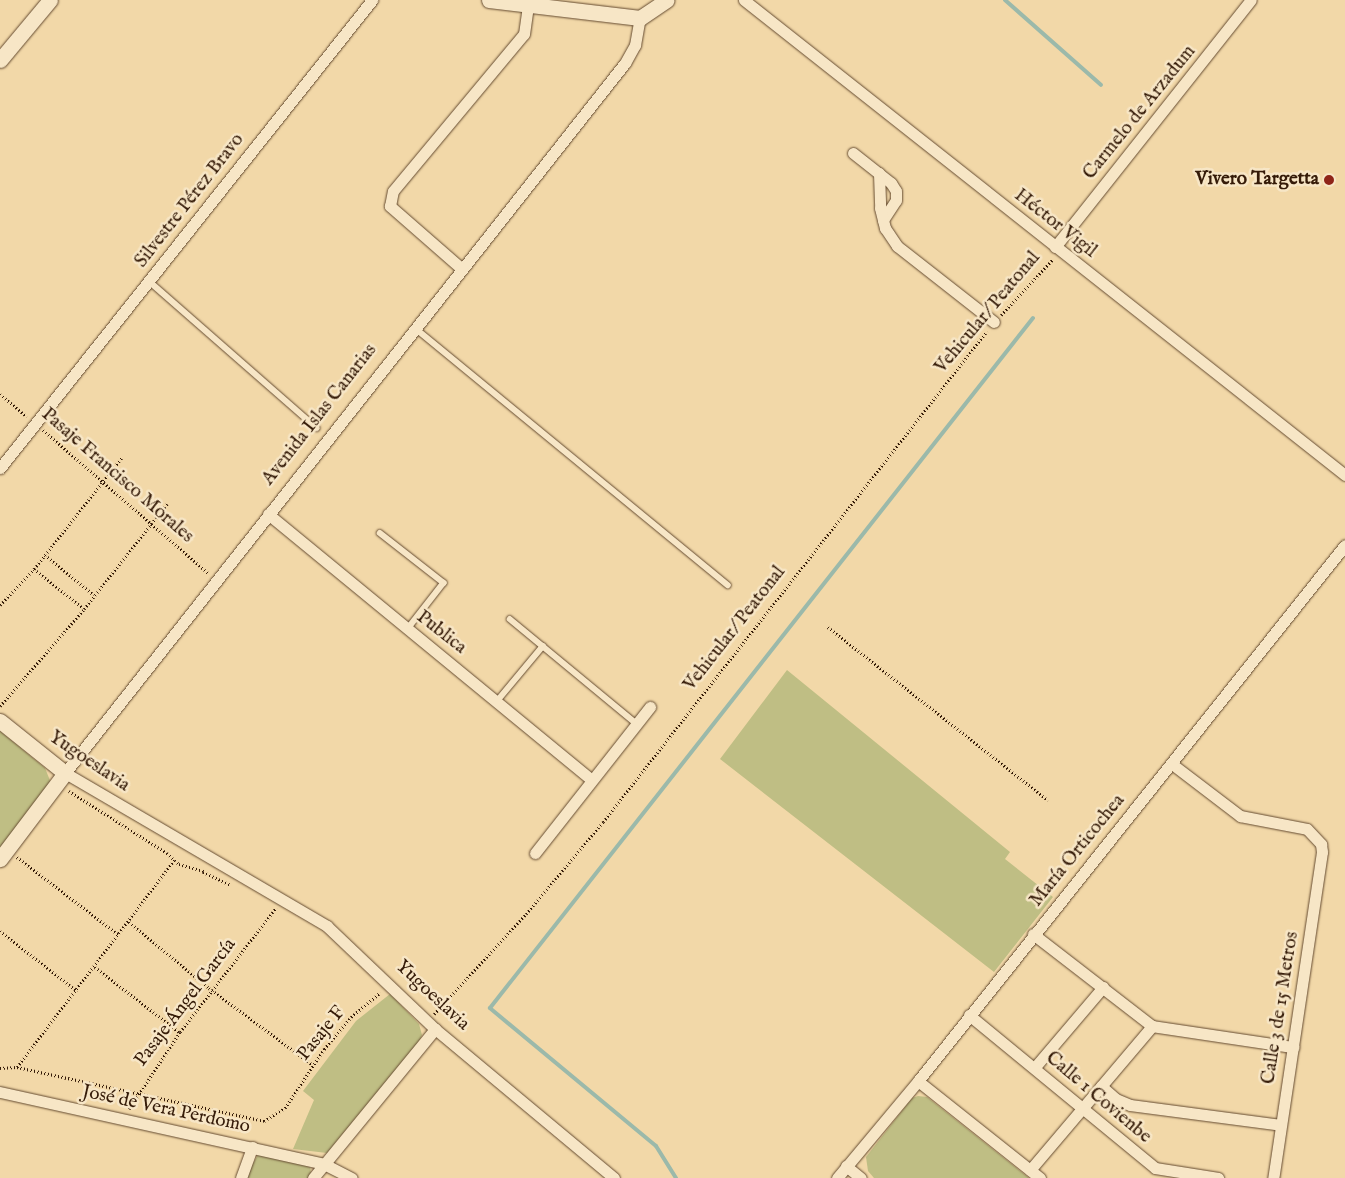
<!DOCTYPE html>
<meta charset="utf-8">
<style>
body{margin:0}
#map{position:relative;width:1345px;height:1178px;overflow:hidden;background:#f2d8a8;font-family:"IM FELL English",serif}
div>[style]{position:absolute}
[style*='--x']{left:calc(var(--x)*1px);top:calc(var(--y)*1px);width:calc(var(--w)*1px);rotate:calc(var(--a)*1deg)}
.green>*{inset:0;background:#bfbe84}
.stream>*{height:4px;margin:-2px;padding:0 2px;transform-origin:2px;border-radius:2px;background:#9bb9aa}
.path>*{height:2.5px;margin-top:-1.25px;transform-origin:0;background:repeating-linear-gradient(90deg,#351b08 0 1px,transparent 0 3.5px)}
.roads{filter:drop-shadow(0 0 1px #644a30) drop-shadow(0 0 1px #644a30)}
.lane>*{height:5.5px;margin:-2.75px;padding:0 2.75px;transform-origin:2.75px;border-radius:2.75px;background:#f7e6c6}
.street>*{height:11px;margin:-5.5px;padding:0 5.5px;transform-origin:5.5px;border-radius:5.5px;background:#f7e6c6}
.secondary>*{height:15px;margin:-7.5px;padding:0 7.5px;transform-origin:7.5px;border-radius:7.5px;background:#f7e6c6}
.dots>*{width:14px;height:14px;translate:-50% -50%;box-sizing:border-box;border:2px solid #f7e6c6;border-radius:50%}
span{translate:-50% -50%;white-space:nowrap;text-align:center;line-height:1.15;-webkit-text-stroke:5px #f7e6c6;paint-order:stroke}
.street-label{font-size:19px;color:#351b08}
.poi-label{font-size:19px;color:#351b08;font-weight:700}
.right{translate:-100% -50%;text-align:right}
</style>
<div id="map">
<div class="green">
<div style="clip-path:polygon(787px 670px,1010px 852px,1005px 859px,1053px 897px,994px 972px,720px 759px)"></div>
<div style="clip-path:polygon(0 731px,45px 768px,51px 783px,0 851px)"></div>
<div style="clip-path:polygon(390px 994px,419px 1024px,422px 1035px,419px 1042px,327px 1153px,293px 1149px,314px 1100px,303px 1091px,356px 1021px)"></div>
<div style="clip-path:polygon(918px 1096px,927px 1097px,1029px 1178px,874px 1178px,868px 1171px,866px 1157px,912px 1098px)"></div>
<div style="clip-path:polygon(258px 1155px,310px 1165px,311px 1174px,308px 1178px,244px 1178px)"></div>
</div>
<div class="stream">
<div style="--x:1005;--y:0;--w:128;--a:41.5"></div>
<div style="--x:676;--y:1178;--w:38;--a:-122"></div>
<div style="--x:656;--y:1146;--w:216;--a:-140.3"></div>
<div style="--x:490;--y:1008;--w:878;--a:-51.8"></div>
</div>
<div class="path">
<div style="--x:1001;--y:315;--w:76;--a:-47.1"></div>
<div style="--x:0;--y:394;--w:35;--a:40"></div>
<div style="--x:43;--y:430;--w:220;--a:40.9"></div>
<div style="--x:45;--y:555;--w:63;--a:39.2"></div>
<div style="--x:34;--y:569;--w:63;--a:38.5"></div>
<div style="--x:0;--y:605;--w:50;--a:-46.6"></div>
<div style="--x:34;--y:569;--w:142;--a:-51.8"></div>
<div style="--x:828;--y:627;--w:280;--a:38.2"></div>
<div style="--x:0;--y:706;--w:128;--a:-49.1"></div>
<div style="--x:84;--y:609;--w:134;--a:-51.7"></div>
<div style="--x:69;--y:791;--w:116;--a:32.3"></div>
<div style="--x:167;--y:853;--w:16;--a:43"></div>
<div style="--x:179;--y:864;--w:26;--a:16"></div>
<div style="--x:17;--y:857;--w:128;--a:37.4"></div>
<div style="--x:203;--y:872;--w:31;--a:25"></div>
<div style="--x:129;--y:922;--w:104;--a:39.5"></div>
<div style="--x:209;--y:988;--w:129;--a:36.5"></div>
<div style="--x:0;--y:931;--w:98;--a:37.9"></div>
<div style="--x:95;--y:967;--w:106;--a:37.7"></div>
<div style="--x:434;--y:1014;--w:136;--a:-47.4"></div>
<div style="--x:526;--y:914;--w:120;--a:-50.1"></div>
<div style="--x:603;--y:822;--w:623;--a:-51.97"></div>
<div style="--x:17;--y:1067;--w:253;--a:12.3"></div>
<div style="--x:264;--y:1121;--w:25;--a:-32"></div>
<div style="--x:285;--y:1108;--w:71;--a:-56.5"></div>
<div style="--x:324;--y:1049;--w:42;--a:-49.8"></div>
<div style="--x:351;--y:1017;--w:38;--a:-40"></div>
<div style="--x:0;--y:1068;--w:17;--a:-3"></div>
<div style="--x:17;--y:1067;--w:260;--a:-52.8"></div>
<div style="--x:129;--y:1109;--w:92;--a:-56.5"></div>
<div style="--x:180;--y:1032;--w:157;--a:-52.3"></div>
</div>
<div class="roads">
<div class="lane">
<div style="--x:149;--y:281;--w:223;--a:41.2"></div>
<div style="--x:415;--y:328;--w:405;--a:39.4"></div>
<div style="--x:380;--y:533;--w:81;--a:38"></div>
<div style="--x:444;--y:583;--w:58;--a:128"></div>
<div style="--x:510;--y:619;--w:165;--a:39.6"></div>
<div style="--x:498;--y:700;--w:70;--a:-50.2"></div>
</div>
<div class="street">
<div style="--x:744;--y:0;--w:766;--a:38.32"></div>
<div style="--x:853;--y:153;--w:48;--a:38.3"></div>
<div style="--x:891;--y:183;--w:9;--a:58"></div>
<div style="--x:896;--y:191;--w:9;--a:90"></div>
<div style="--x:896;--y:200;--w:24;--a:123"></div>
<div style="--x:879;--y:173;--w:35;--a:88"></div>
<div style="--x:880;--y:208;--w:21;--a:76"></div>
<div style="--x:885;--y:228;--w:22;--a:56"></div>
<div style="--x:897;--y:246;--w:123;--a:38.1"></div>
<div style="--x:1055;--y:247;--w:315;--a:-51.6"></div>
<div style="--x:462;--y:269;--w:96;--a:-138.8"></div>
<div style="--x:390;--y:206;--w:15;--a:-79"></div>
<div style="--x:393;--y:191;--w:204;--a:-50.2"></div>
<div style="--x:524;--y:34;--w:29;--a:-82"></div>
<div style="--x:0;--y:468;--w:598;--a:-51.52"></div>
<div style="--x:268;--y:514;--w:419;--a:39.4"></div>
<div style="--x:1172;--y:764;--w:86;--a:37.4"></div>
<div style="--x:1240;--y:816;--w:68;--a:11"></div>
<div style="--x:1307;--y:829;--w:21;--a:47"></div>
<div style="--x:1321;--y:844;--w:8;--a:83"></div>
<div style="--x:1322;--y:852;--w:330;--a:98.5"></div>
<div style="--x:535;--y:853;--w:186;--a:-51.8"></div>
<div style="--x:1033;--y:934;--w:150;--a:37.7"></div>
<div style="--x:1152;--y:1026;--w:143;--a:8.5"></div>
<div style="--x:969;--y:1015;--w:241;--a:39.4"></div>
<div style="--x:1155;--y:1168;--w:64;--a:9"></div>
<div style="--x:1035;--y:1067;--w:105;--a:-49.6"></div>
<div style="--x:918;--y:1081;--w:156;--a:38.5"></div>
<div style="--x:1101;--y:1086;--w:20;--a:41"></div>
<div style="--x:1116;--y:1099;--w:15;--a:23"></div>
<div style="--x:1130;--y:1105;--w:152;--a:7.5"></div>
<div style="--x:0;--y:1092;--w:332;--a:12.5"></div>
<div style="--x:324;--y:1164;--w:31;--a:27"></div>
<div style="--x:846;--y:1166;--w:19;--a:39"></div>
<div style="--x:1030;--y:1170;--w:189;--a:-49.7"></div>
<div style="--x:241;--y:1178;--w:33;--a:-70"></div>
<div style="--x:313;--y:1178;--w:193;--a:-50.7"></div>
<div style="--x:614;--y:1178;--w:233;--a:-140.2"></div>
<div style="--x:435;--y:1029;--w:149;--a:-136.4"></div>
<div style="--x:327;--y:926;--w:303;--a:-149.7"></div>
<div style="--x:65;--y:773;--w:904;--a:-51.74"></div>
<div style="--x:625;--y:63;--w:21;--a:-61"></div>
<div style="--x:635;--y:45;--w:27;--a:-80"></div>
<div style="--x:837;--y:1178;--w:126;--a:-50.1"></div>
<div style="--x:918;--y:1081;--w:685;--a:-51.46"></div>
</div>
<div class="secondary">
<div style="--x:489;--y:0;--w:152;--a:6.8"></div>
<div style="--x:640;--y:18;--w:32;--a:-34"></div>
<div style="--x:0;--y:60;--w:78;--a:-50.2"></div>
<div style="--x:0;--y:721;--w:83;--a:38.7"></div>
<div style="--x:65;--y:773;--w:108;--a:127.1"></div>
</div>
</div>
<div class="dots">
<div style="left:1329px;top:180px;background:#8f2418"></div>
</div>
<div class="street-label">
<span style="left:1140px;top:113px;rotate:-51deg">Carmelo de Arzadum</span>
<span style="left:190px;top:201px;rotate:-52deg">Silvestre Pérez Bravo</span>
<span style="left:1055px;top:224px;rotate:38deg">Héctor Vigil</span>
<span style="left:988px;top:313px;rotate:-50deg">Vehicular/ Peatonal</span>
<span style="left:320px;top:415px;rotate:-52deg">Avenida Islas Canarias</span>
<span style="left:117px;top:476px;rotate:41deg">Pasaje Francisco Morales</span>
<span style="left:735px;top:629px;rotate:-52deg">Vehicular/ Peatonal</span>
<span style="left:441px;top:633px;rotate:38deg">Publica</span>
<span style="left:89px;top:762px;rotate:34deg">Yugoeslavia</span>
<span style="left:1078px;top:851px;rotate:-51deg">María Orticochea</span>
<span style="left:432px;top:996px;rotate:43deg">Yugoeslavia</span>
<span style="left:186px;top:1003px;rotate:-53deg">Pasaje Ángel García</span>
<span style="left:1281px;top:1008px;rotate:-81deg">Calle 3 de 15 Metros</span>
<span style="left:322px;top:1034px;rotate:-51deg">Pasaje F</span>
<span style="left:1098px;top:1098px;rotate:40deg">Calle 1 Covienbe</span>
<span style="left:166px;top:1110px;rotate:12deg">José de Vera Perdomo</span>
</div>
<div class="poi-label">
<span class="right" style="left:1319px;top:180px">Vivero Targetta</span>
</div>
</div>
